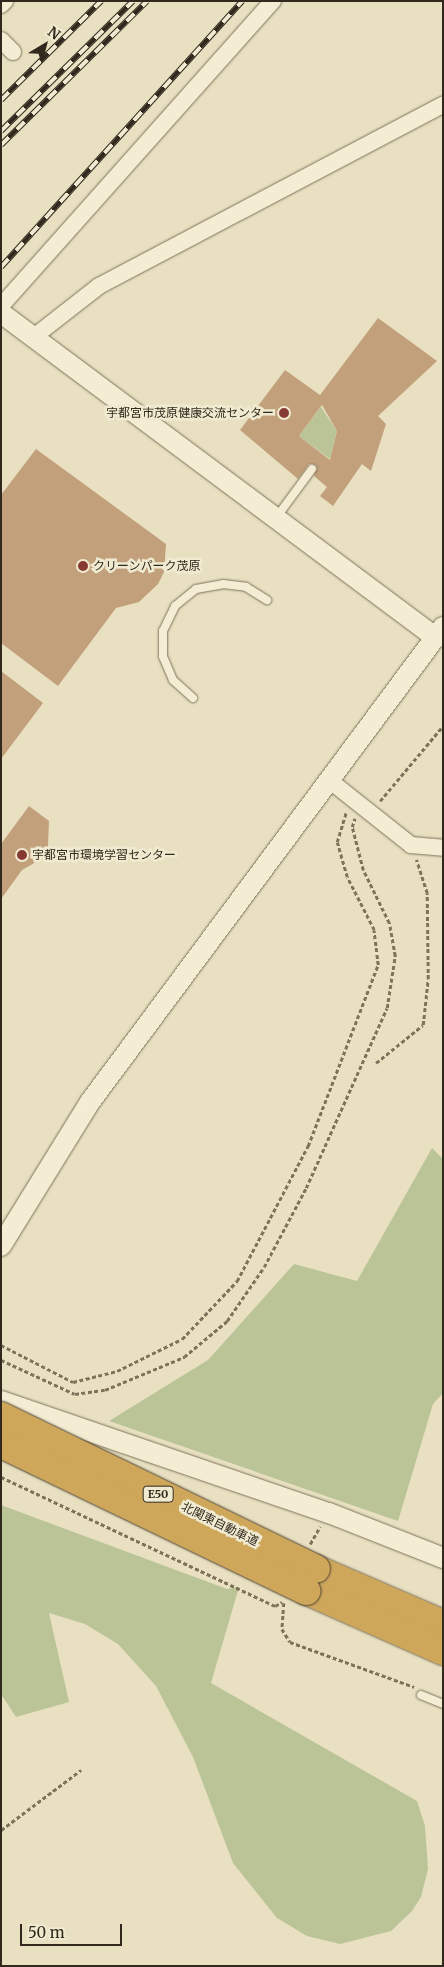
<!DOCTYPE html>
<meta charset="utf-8">
<style>
body{margin:0}
#map{position:relative;width:444px;height:1967px;overflow:hidden;background:#e8e0c1;font-family:Merriweather,"Noto Sans JP",serif}
div>[style]{position:absolute}
[style*='--x']{left:calc(var(--x)*1px);top:calc(var(--y)*1px);width:calc(var(--w)*1px);rotate:calc(var(--a)*1deg)}
.green>*{inset:0;background:#bac497}
.building>*{inset:0;background:#c2a07b}
.path>*{height:2.5px;margin-top:-1.25px;transform-origin:0;background:repeating-linear-gradient(90deg,#7f725b 0 4px,transparent 0 6.5px)}
.roads{filter:drop-shadow(0 0 1px #7f725b) drop-shadow(0 0 1px #7f725b)}
.service>*{height:8px;margin:-4px;padding:0 4px;transform-origin:4px;border-radius:4px;background:#f4edd3}
.minor>*{height:16px;margin:-8px;padding:0 8px;transform-origin:8px;border-radius:8px;background:#f4edd3}
.tertiary>*{height:20px;margin:-10px;padding:0 10px;transform-origin:10px;border-radius:10px;background:#f4edd3}
.motorway>*{height:28px;margin:-14px;padding:0 14px;transform-origin:14px;border-radius:14px;background:#cea75b}
.rail>*{height:5.5px;margin-top:-2.75px;transform-origin:0;background:repeating-linear-gradient(90deg,#f0ead0 0 11px,#31291d 0 22px);box-sizing:border-box;border-block:1px solid #31291d}
.bridges{filter:drop-shadow(0 0 1px #4d402f) drop-shadow(0 0 1px #4d402f)}
.motorway-bridge>*{height:28px;margin:-14px;padding:0 14px;transform-origin:14px;border-radius:14px;background:#cea75b}
.dots>*{width:14px;height:14px;translate:-50% -50%;box-sizing:border-box;border:2px solid #f0ead0;border-radius:50%}
span{translate:-50% -50%;white-space:nowrap;text-align:center;line-height:1.15;-webkit-text-stroke:5px #f0ead0;paint-order:stroke}
.shield-label span{padding:1px 4px;background:#f0ead0;border:1px solid;border-radius:4px;-webkit-text-stroke-width:0}
.shield-label{font-size:11px;color:#31291d;font-weight:700}
.poi-label{font-size:12px;color:#31291d}
.right{translate:-100% -50%;text-align:right}
.left{translate:0 -50%;text-align:left}
.street-label{font-size:12px;color:#31291d}
.frame{position:absolute;inset:0;border:2px solid #31291d;pointer-events:none}
.north{position:absolute;left:20px;top:20px;width:50px;height:50px;-webkit-text-stroke:4px #f0ead0;paint-order:stroke;rotate:37deg;font-size:14px;font-weight:700;line-height:20px;text-align:center;color:#31291d}
.north::after{content:'';display:block;margin:auto;width:18px;height:22px;background:#31291d;clip-path:polygon(50% 0,100% 100%,50% 72%,0 100%)}
.scale{position:absolute;left:20px;top:1924px;width:102px;height:22px;box-sizing:border-box;border:2px solid #31291d;border-top:0;padding-left:6px;font-size:15px;line-height:18px;white-space:nowrap;color:#31291d;-webkit-text-stroke:4px #f0ead0;paint-order:stroke}
</style>
<div id="map">
<div class="green">
<div style="clip-path:polygon(321px 407px,337px 431px,330px 459px,299px 436px)"></div>
<div style="clip-path:polygon(432px 1148px,443px 1159px,443px 1393px,433px 1404px,398px 1521px,109px 1421px,208px 1360px,294px 1264px,357px 1281px)"></div>
<div style="clip-path:polygon(1px 1505px,227px 1589px,239px 1587px,211px 1683px,417px 1801px,425px 1826px,428px 1869px,421px 1897px,412px 1911px,391px 1931px,340px 1944px,307px 1936px,277px 1918px,233px 1863px,193px 1757px,156px 1686px,118px 1644px,85px 1624px,49px 1613px,69px 1702px,16px 1717px,1px 1694px)"></div>
</div>
<div class="building">
<div style="clip-path:polygon(evenodd,378px 318px,437px 361px,378px 416px,386px 424px,371px 471px,362px 464px,333px 506px,320px 496px,327px 487px,314px 476px,316px 465px,309px 464px,298px 479px,240px 430px,285px 370px,320px 395px,378px 318px,322px 405px,337px 431px,330px 460px,299px 436px,322px 405px)"></div>
<div style="clip-path:polygon(36px 449px,166px 544px,164px 572px,158px 584px,139px 602px,116px 608px,58px 686px,1px 643px,1px 495px)"></div>
<div style="clip-path:polygon(1px 671px,43px 703px,1px 759px)"></div>
<div style="clip-path:polygon(29px 806px,49px 821px,48px 846px,36px 862px,22px 870px,1px 899px,1px 844px)"></div>
</div>
<div class="path">
<div style="--x:380;--y:801;--w:98;--a:-50"></div>
<div style="--x:376;--y:1063;--w:60;--a:-39"></div>
<div style="--x:423;--y:1025;--w:46;--a:-83.8"></div>
<div style="--x:428;--y:979;--w:86;--a:-90.7"></div>
<div style="--x:427;--y:893;--w:35;--a:-108"></div>
<div style="--x:1;--y:1345;--w:81;--a:27.2"></div>
<div style="--x:73;--y:1382;--w:45;--a:-14"></div>
<div style="--x:117;--y:1371;--w:72;--a:-26.2"></div>
<div style="--x:182;--y:1339;--w:80;--a:-46.5"></div>
<div style="--x:237;--y:1281;--w:153;--a:-62.3"></div>
<div style="--x:308;--y:1146;--w:194;--a:-68.9"></div>
<div style="--x:378;--y:965;--w:35;--a:-97"></div>
<div style="--x:374;--y:930;--w:59;--a:-117"></div>
<div style="--x:347;--y:877;--w:36;--a:-106"></div>
<div style="--x:337;--y:842;--w:31;--a:-73"></div>
<div style="--x:1;--y:1360;--w:81;--a:24.7"></div>
<div style="--x:75;--y:1394;--w:30;--a:-8"></div>
<div style="--x:105;--y:1390;--w:86;--a:-22.7"></div>
<div style="--x:184;--y:1357;--w:56;--a:-39.9"></div>
<div style="--x:227;--y:1321;--w:65;--a:-55.6"></div>
<div style="--x:264;--y:1267;--w:89;--a:-62"></div>
<div style="--x:306;--y:1188;--w:197;--a:-65.8"></div>
<div style="--x:387;--y:1008;--w:53;--a:-81.3"></div>
<div style="--x:395;--y:956;--w:34;--a:-100"></div>
<div style="--x:389;--y:923;--w:59;--a:-116.1"></div>
<div style="--x:363;--y:870;--w:44;--a:-104.3"></div>
<div style="--x:352;--y:827;--w:9;--a:-72"></div>
<div style="--x:1;--y:1477;--w:303;--a:25.2"></div>
<div style="--x:275;--y:1606;--w:8;--a:-30"></div>
<div style="--x:310;--y:1544;--w:20;--a:-60"></div>
<div style="--x:284;--y:1603;--w:26;--a:94"></div>
<div style="--x:282;--y:1629;--w:15;--a:58"></div>
<div style="--x:290;--y:1642;--w:132;--a:19.9"></div>
<div style="--x:1;--y:1830;--w:100;--a:-36.9"></div>
</div>
<div class="roads">
<div class="service">
<div style="--x:276;--y:518;--w:61;--a:-53.7"></div>
<div style="--x:193;--y:698;--w:27;--a:-138"></div>
<div style="--x:173;--y:680;--w:26;--a:-113"></div>
<div style="--x:163;--y:656;--w:25;--a:-90"></div>
<div style="--x:163;--y:631;--w:28;--a:-64"></div>
<div style="--x:175;--y:606;--w:27;--a:-39"></div>
<div style="--x:196;--y:589;--w:27;--a:-10"></div>
<div style="--x:223;--y:584;--w:23;--a:7"></div>
<div style="--x:246;--y:587;--w:25;--a:32"></div>
<div style="--x:421;--y:1695;--w:24;--a:22"></div>
</div>
<div class="minor">
<div style="--x:1;--y:5;--w:6;--a:-45"></div>
<div style="--x:1;--y:40;--w:17;--a:45"></div>
<div style="--x:1;--y:306;--w:409;--a:-48.3"></div>
<div style="--x:35;--y:336;--w:81;--a:-38"></div>
<div style="--x:99;--y:286;--w:389;--a:-27.8"></div>
<div style="--x:329;--y:780;--w:105;--a:38.4"></div>
<div style="--x:411;--y:845;--w:32;--a:5"></div>
</div>
<div class="tertiary">
<div style="--x:1;--y:313;--w:542;--a:36.74"></div>
<div style="--x:1;--y:1246;--w:169;--a:-58.3"></div>
<div style="--x:90;--y:1102;--w:592;--a:-53.38"></div>
<div style="--x:1;--y:1401;--w:347;--a:18.9"></div>
<div style="--x:329;--y:1513;--w:123;--a:21.5"></div>
</div>
<div class="motorway">
<div style="--x:316;--y:1569;--w:138;--a:23.4"></div>
<div style="--x:307;--y:1591;--w:149;--a:23.8"></div>
</div>
</div>
<div class="rail">
<div style="--x:1;--y:100;--w:141;--a:-44.7"></div>
<div style="--x:1;--y:131;--w:185;--a:-44.6"></div>
<div style="--x:1;--y:145;--w:205;--a:-44.6"></div>
<div style="--x:1;--y:267;--w:359;--a:-47.8"></div>
</div>
<div class="bridges">
<div class="motorway-bridge">
<div style="--x:1;--y:1416;--w:350;--a:25.9"></div>
<div style="--x:1;--y:1444;--w:339;--a:25.7"></div>
</div>
</div>
<div class="dots">
<div style="left:284px;top:413px;background:#873a32"></div>
<div style="left:83px;top:566px;background:#873a32"></div>
<div style="left:22px;top:855px;background:#873a32"></div>
</div>
<div class="shield-label">
<span style="left:158px;top:1494px">E50</span>
</div>
<div class="poi-label">
<span class="right" style="left:274px;top:413px">宇都宮市茂原健康交流センター</span>
<span class="left" style="left:93px;top:566px">クリーンパーク茂原</span>
<span class="left" style="left:32px;top:855px">宇都宮市環境学習センター</span>
</div>
<div class="street-label">
<span style="left:220px;top:1524px;rotate:26deg">北関東自動車道</span>
</div>
<div class="frame"></div>
<div class="north">N</div>
<div class="scale">50 m</div>
</div>
